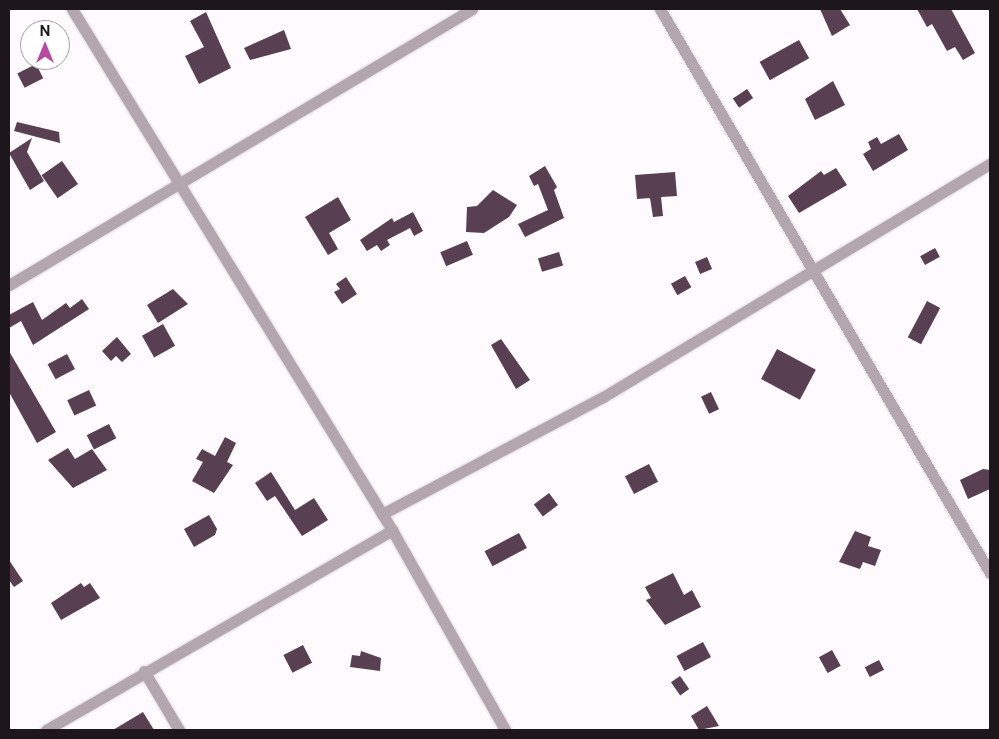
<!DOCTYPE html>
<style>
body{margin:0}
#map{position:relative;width:999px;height:739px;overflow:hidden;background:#fefafd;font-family:"Public Sans",sans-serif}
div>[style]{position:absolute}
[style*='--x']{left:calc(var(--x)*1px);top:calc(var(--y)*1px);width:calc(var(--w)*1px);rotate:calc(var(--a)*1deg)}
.building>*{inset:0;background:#583f52;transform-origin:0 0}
.roads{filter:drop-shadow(0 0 1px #dad6d9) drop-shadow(0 0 1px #dad6d9)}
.minor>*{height:11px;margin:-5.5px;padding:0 5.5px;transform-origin:5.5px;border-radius:5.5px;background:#b3a6af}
span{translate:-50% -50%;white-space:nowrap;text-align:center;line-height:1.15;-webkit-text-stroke:5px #fff;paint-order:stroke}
.frame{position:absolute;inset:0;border:10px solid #1d171b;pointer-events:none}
.north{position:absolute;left:20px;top:20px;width:50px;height:50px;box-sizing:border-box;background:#fff;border:1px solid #a5a2a4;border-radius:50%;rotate:0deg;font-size:14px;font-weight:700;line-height:20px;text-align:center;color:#1d171b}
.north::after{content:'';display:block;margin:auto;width:18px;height:22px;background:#b948a3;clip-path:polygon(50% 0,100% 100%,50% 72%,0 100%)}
</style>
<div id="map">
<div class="building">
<div style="clip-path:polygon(820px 9px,840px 9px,850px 25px,832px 36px)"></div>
<div style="clip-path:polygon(917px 9px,951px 9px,975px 53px,963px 60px,955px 47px,947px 51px,932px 24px,927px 27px)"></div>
<div style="clip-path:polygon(206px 12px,231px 68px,199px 84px,185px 56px,204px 47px,190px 21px)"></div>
<div style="clip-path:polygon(284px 30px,291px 49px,250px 60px,244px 48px)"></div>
<div style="left:799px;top:40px;width:21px;height:45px;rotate:61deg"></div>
<div style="left:36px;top:64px;width:16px;height:21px;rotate:63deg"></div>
<div style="clip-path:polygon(833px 81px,845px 105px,815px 120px,805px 99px)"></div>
<div style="left:747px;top:89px;width:11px;height:17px;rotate:56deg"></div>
<div style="clip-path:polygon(17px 122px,59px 132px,60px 143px,14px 131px)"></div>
<div style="clip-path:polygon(899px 134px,908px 150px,873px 171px,863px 154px,871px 149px,868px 142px,877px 137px,881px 144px)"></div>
<div style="clip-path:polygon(32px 138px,27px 152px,44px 181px,30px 190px,9px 153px)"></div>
<div style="left:62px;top:161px;width:28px;height:25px;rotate:55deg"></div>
<div style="clip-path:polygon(545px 166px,557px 187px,554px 190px,564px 218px,525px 237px,518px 224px,548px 210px,538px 184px,534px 186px,529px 176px)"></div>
<div style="clip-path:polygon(836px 168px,847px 185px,799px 213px,788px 196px,821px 171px,824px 175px)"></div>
<div style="clip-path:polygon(675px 172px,677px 196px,661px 197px,663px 216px,653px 217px,650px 198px,637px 199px,635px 175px)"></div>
<div style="clip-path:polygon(493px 190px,517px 205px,509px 217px,484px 233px,466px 232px,467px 207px,477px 206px)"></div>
<div style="clip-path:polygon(338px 197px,351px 220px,329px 233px,338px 249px,328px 255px,305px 217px)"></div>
<div style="clip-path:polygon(413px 212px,423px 231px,414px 236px,410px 228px,387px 240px,390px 245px,381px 251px,377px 245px,367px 251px,360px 240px,392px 218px,394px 222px)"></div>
<div style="left:467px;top:241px;width:15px;height:29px;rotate:67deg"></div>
<div style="left:935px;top:248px;width:10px;height:17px;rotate:61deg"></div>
<div style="left:559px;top:252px;width:14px;height:22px;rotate:73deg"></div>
<div style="left:707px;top:257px;width:13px;height:13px;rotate:67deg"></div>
<div style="left:685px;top:276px;width:13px;height:16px;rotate:61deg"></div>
<div style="clip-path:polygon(346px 277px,357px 294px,342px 304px,334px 292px,340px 289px,336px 284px)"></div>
<div style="clip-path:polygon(173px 289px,188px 304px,158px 323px,147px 305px)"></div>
<div style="clip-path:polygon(82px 299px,89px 309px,33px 345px,21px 321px,9px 328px,9px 315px,33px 302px,42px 320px,66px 303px,70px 308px)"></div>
<div style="left:927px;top:301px;width:15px;height:41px;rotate:28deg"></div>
<div style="left:163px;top:324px;width:25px;height:24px;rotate:61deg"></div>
<div style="clip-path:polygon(117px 337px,131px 354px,122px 362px,116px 356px,111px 361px,102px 351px)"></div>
<div style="clip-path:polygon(501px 339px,530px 380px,516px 389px,491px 345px)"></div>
<div style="left:777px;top:349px;width:44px;height:34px;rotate:28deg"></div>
<div style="clip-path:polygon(9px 351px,56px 432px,37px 443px,9px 392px)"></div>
<div style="left:67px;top:354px;width:17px;height:22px;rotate:62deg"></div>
<div style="left:89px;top:390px;width:17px;height:24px;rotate:65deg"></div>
<div style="left:711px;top:392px;width:19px;height:11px;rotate:65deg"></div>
<div style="left:109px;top:424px;width:16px;height:25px;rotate:63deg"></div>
<div style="clip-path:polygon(225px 437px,236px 443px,227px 462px,233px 465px,214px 493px,192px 481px,203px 462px,196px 459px,202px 449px,215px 456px)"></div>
<div style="clip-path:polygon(68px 448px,75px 459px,92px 449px,107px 470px,73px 488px,48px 460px)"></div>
<div style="left:649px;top:464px;width:20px;height:27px;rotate:63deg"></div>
<div style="clip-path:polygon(983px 469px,990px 470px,990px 489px,968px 499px,960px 480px)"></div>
<div style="clip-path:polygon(271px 472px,295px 510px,314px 498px,328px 520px,302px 536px,275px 496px,267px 501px,255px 483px)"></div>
<div style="left:549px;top:493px;width:15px;height:19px;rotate:53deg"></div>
<div style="clip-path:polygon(209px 515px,217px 529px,215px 535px,194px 547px,184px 529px)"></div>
<div style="clip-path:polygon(855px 531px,871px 537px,868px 546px,881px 550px,875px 566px,863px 562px,860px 569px,839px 562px)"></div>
<div style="left:519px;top:533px;width:17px;height:39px;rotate:62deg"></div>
<div style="clip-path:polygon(9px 560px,23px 581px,14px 587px,9px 580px)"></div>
<div style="clip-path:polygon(673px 573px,684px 595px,692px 590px,701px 607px,665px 625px,646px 600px,651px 598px,645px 587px)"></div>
<div style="clip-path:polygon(81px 583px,84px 587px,90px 583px,100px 598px,61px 620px,51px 603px)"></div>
<div style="left:703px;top:642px;width:17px;height:30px;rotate:62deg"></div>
<div style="left:303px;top:645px;width:20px;height:22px;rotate:63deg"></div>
<div style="left:832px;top:650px;width:18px;height:15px;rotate:61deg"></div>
<div style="clip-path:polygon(361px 651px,381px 658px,380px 671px,350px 667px,352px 655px,360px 656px)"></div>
<div style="left:879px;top:660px;width:11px;height:16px;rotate:63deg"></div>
<div style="left:680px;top:676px;width:16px;height:11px;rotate:55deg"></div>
<div style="clip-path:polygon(707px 706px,719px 726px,699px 730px,691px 716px)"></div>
<div style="clip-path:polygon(143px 712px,154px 730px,113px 730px)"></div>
</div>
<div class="roads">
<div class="minor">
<div style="--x:72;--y:9;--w:611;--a:58.44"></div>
<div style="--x:392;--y:530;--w:230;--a:60.5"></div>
<div style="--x:660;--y:9;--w:653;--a:59.67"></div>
<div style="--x:9;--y:285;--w:539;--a:-30.8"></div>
<div style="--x:382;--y:514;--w:250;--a:-27.9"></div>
<div style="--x:603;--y:397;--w:452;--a:-31.1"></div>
<div style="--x:144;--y:671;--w:69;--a:59.3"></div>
<div style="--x:46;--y:730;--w:400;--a:-30"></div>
</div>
</div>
<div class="frame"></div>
<div class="north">N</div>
</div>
